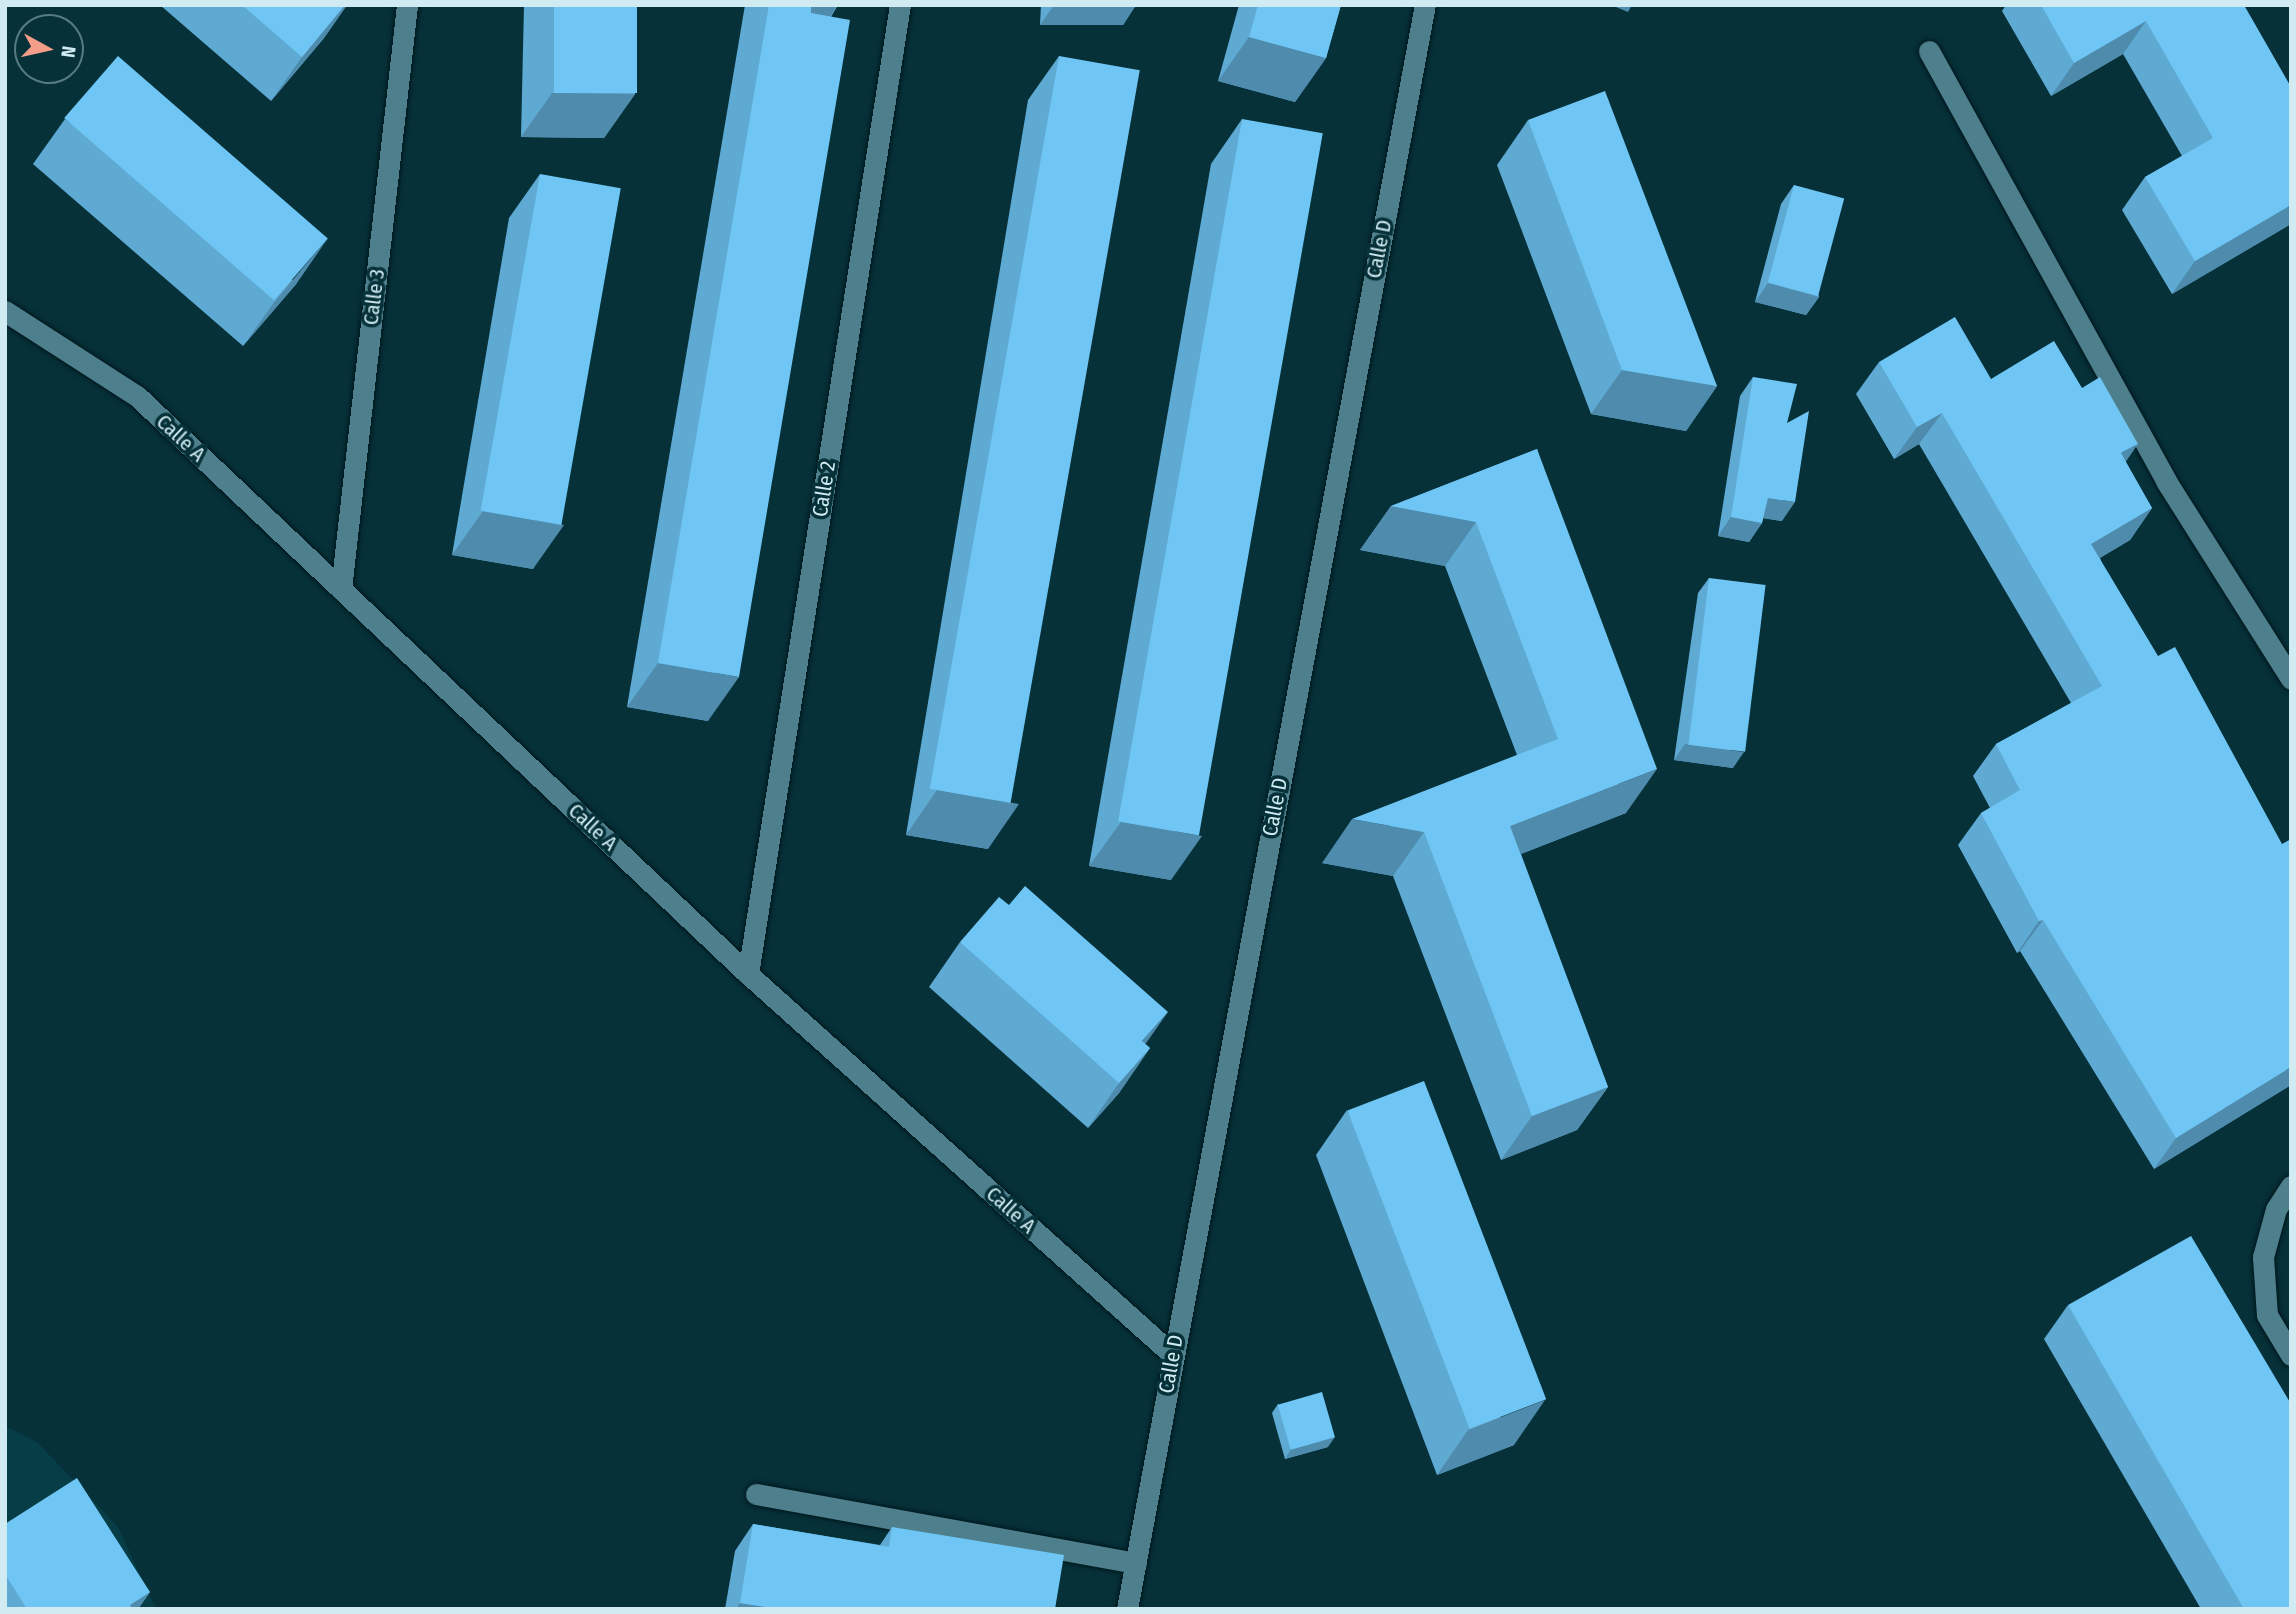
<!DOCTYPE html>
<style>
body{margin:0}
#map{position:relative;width:2296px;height:1614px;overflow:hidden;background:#063139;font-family:"Fira Sans Condensed",sans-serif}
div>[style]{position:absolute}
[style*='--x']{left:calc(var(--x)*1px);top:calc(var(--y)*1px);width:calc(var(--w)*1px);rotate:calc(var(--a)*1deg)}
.built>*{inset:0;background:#073d47}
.roads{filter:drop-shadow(0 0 2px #00171d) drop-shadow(0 0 2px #00171d)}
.street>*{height:21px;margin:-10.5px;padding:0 10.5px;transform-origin:10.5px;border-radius:10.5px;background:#4d808c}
.wall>*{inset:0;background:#5faad3}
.shaded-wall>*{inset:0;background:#4e8bac}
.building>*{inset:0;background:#6fc6f5;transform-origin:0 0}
span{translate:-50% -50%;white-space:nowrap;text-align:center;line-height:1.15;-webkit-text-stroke:7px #063139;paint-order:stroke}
.street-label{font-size:21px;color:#d0ebf1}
.frame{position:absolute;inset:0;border:7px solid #d0ebf1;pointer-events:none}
.north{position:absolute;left:14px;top:14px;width:70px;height:70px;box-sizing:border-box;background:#063139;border:2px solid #577b83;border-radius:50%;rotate:98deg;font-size:19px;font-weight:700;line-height:28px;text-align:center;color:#d0ebf1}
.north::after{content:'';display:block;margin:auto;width:24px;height:32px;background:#f49e89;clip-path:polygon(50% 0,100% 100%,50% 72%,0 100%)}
</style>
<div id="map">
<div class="built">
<div style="clip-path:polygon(5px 1426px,38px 1443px,118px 1527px,156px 1609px,5px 1609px)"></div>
</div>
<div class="roads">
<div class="street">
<div style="--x:1929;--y:51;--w:491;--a:61.1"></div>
<div style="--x:2166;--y:481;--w:234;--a:57.7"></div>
<div style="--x:5;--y:311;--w:157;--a:32.8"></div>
<div style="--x:137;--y:396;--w:841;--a:43.41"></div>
<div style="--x:748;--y:974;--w:571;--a:41.88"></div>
<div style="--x:341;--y:589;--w:588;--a:-83.55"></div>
<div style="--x:748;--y:974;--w:981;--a:-81.09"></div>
<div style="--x:2291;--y:1186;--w:27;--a:123"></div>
<div style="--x:2276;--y:1209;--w:50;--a:105.2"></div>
<div style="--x:2263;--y:1257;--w:58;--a:86.1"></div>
<div style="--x:2267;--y:1315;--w:47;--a:59"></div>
<div style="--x:756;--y:1494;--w:386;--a:10.3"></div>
<div style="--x:1127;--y:1609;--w:1631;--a:-79.48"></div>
</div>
</div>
<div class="wall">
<div style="clip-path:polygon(160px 5px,347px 5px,324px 38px,271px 101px)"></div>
<div style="clip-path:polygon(524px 5px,637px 5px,635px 94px,604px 138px,521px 137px)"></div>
<div style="clip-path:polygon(745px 5px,838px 5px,831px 17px,708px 721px,627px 707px)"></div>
<div style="clip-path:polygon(1041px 5px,1136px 5px,1123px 25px,1040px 25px)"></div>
<div style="clip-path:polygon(1239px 5px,1341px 5px,1326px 58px,1295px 102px,1218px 81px)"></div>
<div style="clip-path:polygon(2006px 5px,2244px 5px,2291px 224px,2172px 294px,2122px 210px,2145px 177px,2182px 156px,2123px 54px,2051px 96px,2002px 11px)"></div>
<div style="clip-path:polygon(1059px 56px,988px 849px,906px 835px,1028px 100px)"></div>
<div style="clip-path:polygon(65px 119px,297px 283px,243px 346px,33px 164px)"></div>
<div style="clip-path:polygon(1242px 119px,1171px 880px,1089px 866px,1211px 164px)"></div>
<div style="clip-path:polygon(1528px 120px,1717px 386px,1686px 431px,1591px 414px,1497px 165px)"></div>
<div style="clip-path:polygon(540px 174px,533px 569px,452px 555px,509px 218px)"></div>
<div style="clip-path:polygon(1794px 185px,1819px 297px,1806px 315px,1755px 302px,1781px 204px)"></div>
<div style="clip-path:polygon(1879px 362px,1991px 379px,2125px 462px,2152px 508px,2130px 540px,2100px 558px,2291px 1085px,2154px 1169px,2020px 951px,2017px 953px,1958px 845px,1981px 813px,1990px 808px,1973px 776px,1996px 744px,2071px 703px,1919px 444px,1894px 459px,1856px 394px)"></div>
<div style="clip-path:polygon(1753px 377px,1787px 423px,1782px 521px,1763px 518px,1762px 523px,1749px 542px,1718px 536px,1740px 396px)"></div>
<div style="clip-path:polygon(1537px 449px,1626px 813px,1521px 854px,1608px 1087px,1577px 1130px,1501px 1160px,1393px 876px,1322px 863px,1517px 755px,1445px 566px,1360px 550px,1391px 506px)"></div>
<div style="clip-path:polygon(1709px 578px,1733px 768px,1674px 760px,1698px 593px)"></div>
<div style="clip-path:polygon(960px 942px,1145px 1044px,1150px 1048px,1119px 1093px,1088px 1128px,929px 987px)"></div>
<div style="clip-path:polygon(1347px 1110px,1514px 1445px,1437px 1475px,1316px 1155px)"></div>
<div style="clip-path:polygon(2068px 1305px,2291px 1609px,2201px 1609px,2044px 1339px)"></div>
<div style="clip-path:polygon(1278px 1404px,1328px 1447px,1285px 1459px,1272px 1413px)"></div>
<div style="clip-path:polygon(5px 1524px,150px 1592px,138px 1609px,5px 1609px)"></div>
<div style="clip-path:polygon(753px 1524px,880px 1545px,892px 1527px,1055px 1609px,725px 1609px,735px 1551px)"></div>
</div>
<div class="shaded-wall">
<div style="clip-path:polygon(345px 5px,347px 5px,324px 38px,271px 101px,302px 57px)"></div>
<div style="clip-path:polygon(796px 5px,838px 5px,825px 24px)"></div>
<div style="clip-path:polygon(1054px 5px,1136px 5px,1123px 25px,1040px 25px)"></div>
<div style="clip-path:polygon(1611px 5px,1632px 5px,1628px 12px)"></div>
<div style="clip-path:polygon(2146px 21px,2123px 54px,2051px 96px,2074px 63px)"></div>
<div style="clip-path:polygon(1249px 37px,1326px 58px,1295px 102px,1218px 81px)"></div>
<div style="clip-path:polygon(552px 93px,635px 94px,604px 138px,521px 137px)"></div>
<div style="clip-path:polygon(2291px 205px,2291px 224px,2172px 294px,2195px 261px)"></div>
<div style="clip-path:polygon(328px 238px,297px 283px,243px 346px,275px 301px)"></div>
<div style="clip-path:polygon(1768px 283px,1819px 297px,1806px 315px,1755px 302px)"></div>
<div style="clip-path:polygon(1622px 370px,1717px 386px,1686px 431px,1591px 414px)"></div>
<div style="clip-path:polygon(1942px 413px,1919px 444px,1894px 459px,1917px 427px)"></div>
<div style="clip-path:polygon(2138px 444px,2116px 476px,2121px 453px)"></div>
<div style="clip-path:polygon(1768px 498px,1795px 502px,1782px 521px,1755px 517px)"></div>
<div style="clip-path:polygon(1391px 506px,1476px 522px,1445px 566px,1360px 550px)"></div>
<div style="clip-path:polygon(2152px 508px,2130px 540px,2069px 576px,2091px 544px)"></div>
<div style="clip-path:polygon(483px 511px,564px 525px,533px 569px,452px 555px)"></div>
<div style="clip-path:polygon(1731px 517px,1762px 523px,1749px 542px,1718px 536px)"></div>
<div style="clip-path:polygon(658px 663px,739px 677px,708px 721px,627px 707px)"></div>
<div style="clip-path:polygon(1685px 744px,1744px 752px,1733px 768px,1674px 760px)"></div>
<div style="clip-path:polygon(1657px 769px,1626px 813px,1479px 870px,1510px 826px)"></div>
<div style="clip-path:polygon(937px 790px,1019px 804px,988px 849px,906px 835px)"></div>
<div style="clip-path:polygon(1352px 819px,1424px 832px,1393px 876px,1322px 863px)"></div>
<div style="clip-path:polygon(1121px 822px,1202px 836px,1171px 880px,1089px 866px)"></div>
<div style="clip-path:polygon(2043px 920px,2020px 951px,2017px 953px,2039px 921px)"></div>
<div style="clip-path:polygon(1168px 1012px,1137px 1056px,1142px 1041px)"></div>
<div style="clip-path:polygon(1150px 1048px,1119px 1093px,1088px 1128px,1119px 1083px)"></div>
<div style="clip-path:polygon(2291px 1067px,2291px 1085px,2154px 1169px,2176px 1138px)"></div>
<div style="clip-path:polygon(1608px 1087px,1577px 1130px,1501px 1160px,1532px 1116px)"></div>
<div style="clip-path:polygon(1545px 1400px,1514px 1445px,1437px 1475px,1468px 1430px)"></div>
<div style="clip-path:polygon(1335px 1437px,1328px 1447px,1285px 1459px,1291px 1449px)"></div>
<div style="clip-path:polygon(150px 1592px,138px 1609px,127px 1609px,130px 1605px)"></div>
<div style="clip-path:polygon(740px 1603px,779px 1609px,736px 1609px)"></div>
</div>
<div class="building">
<div style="clip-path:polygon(242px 5px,345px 5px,302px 57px)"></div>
<div style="left:554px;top:5px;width:83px;height:88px"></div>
<div style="clip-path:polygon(769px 5px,811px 5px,811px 13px,850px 20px,739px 677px,658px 663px)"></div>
<div style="clip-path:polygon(1258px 5px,1341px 5px,1326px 58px,1249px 37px)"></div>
<div style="clip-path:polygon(2041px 5px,2244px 5px,2291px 87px,2291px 205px,2195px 261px,2145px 177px,2213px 138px,2146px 21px,2074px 63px)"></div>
<div style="left:118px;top:56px;width:278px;height:82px;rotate:41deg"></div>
<div style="left:1059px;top:56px;width:82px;height:744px;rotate:10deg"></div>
<div style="clip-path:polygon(1605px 91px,1717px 386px,1622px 370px,1528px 120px)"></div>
<div style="left:1242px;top:119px;width:82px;height:713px;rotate:10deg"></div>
<div style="left:540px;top:174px;width:82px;height:342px;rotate:10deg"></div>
<div style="left:1794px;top:185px;width:52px;height:101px;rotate:15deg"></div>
<div style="clip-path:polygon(1955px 317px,1991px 379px,2054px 341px,2082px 388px,2100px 377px,2138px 444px,2121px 453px,2152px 508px,2091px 544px,2158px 656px,2175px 647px,2282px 844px,2291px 839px,2291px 1067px,2176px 1138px,2043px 920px,2039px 921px,1981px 813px,2020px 790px,1996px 744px,2102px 686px,1942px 413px,1917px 427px,1879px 362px)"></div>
<div style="clip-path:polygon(1753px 377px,1797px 384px,1787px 423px,1809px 411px,1795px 502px,1768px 498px,1762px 523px,1731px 517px)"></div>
<div style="clip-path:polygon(1537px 449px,1657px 769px,1510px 826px,1608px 1087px,1532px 1116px,1424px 832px,1352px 819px,1558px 739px,1476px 522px,1391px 506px)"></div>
<div style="left:1709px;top:578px;width:57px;height:168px;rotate:7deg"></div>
<div style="clip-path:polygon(1025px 886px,1168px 1012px,1142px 1041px,1150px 1048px,1119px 1083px,960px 942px,999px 897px,1009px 905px)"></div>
<div style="left:1424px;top:1081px;width:341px;height:82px;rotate:69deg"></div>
<div style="clip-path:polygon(2191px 1236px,2291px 1404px,2291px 1609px,2244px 1609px,2068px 1305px)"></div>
<div style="left:1322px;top:1392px;width:47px;height:46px;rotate:74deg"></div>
<div style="clip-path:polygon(77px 1478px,150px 1592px,130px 1605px,132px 1609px,27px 1609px,5px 1574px,5px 1524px)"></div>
<div style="clip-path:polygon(753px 1524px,889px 1547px,892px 1527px,1064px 1555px,1055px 1609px,779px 1609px,740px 1603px)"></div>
</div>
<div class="street-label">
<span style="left:1379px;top:249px;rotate:-79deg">Calle D</span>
<span style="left:374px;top:297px;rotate:-83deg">Calle 3</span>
<span style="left:181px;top:438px;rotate:43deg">Calle A</span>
<span style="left:824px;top:489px;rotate:-81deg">Calle 2</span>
<span style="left:1275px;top:807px;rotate:-79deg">Calle D</span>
<span style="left:593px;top:827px;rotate:43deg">Calle A</span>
<span style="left:1011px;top:1210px;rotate:42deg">Calle A</span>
<span style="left:1171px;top:1364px;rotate:-80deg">Calle D</span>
</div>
<div class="frame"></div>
<div class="north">N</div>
</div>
